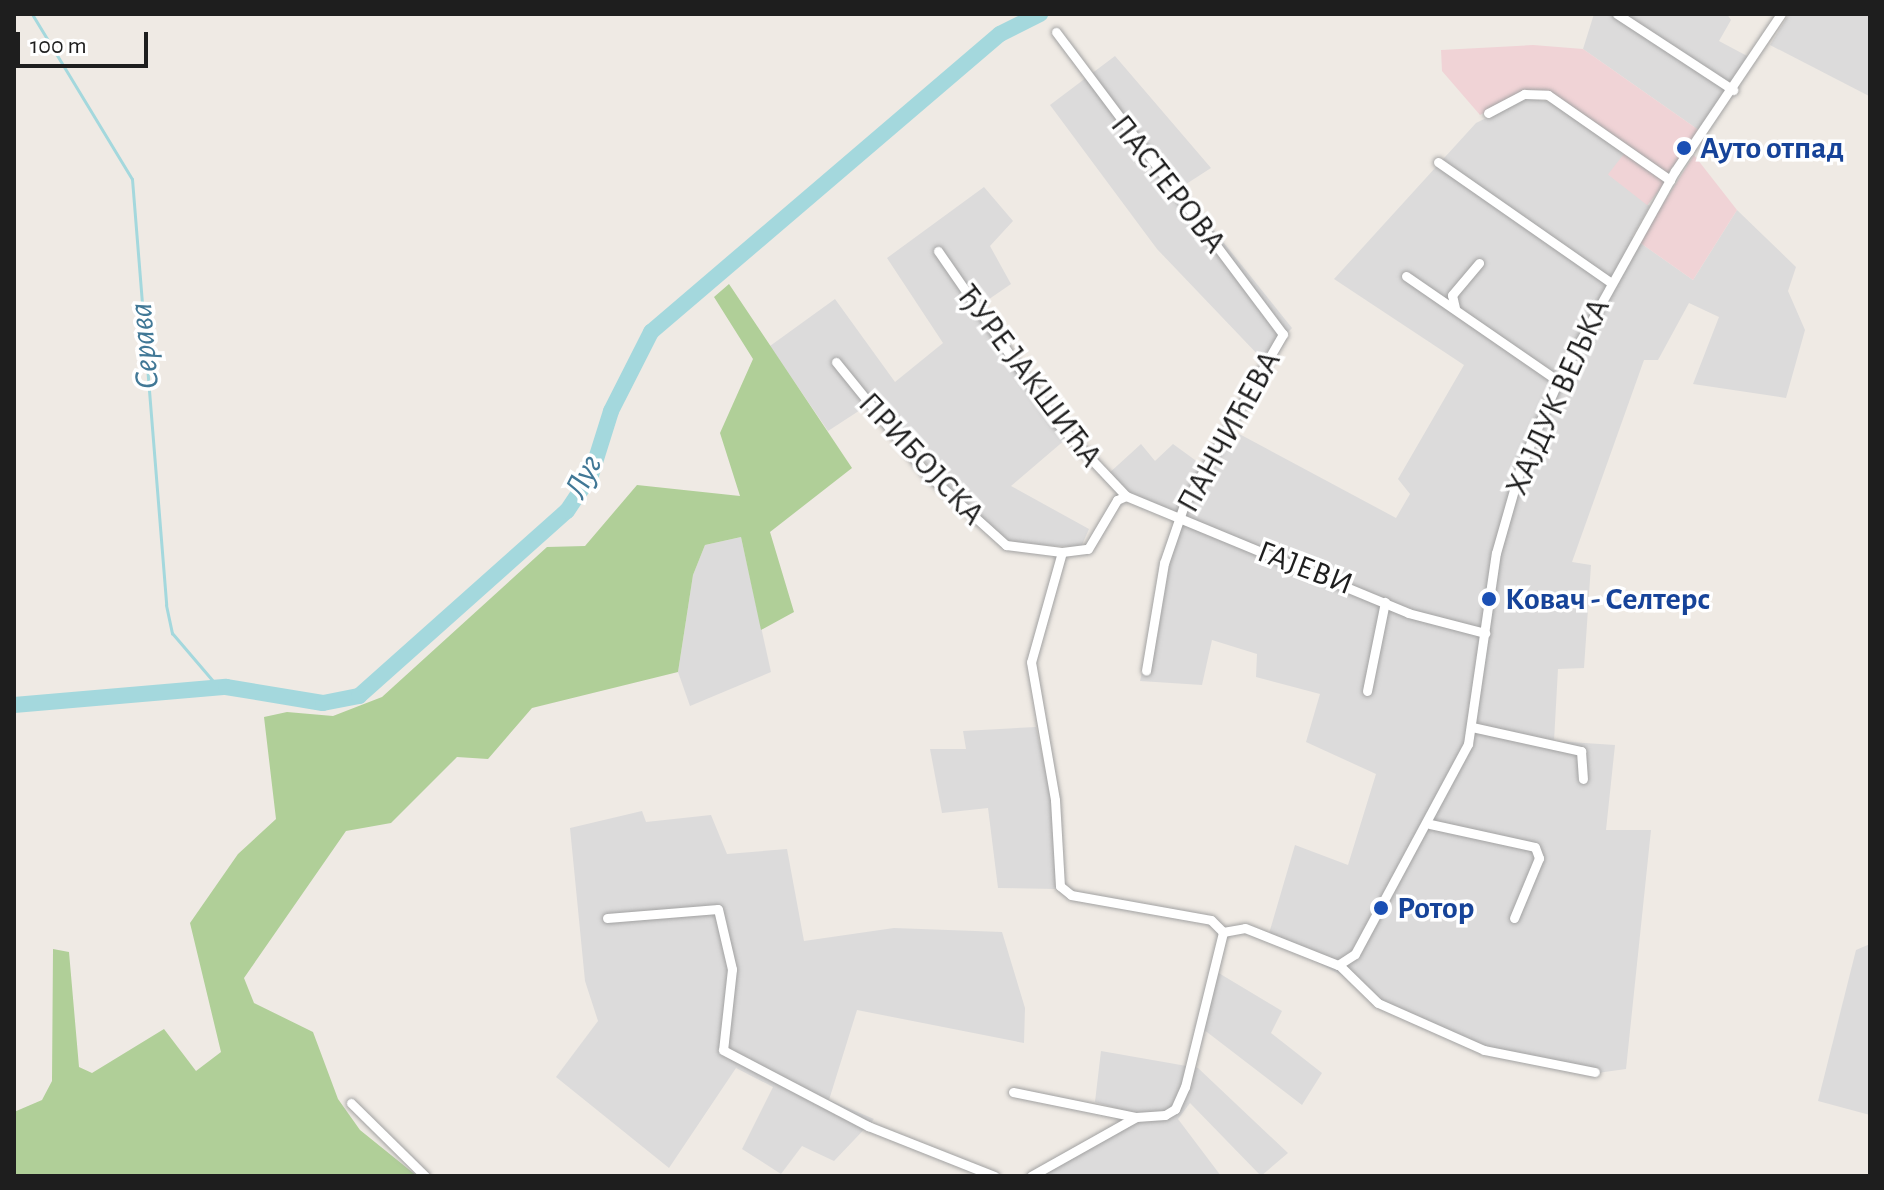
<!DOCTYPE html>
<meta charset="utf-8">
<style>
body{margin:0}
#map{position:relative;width:1884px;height:1190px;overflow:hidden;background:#efeae4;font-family:"Alegreya Sans",sans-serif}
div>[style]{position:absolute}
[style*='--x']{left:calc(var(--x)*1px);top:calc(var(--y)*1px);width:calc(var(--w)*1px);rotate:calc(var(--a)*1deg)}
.residential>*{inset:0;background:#dcdbdb}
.commercial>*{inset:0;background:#f0d3d6;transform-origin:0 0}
.forest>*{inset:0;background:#b0cf98}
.stream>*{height:3px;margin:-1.5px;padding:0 1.5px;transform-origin:1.5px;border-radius:1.5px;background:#a4d8dd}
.river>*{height:16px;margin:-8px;padding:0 8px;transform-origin:8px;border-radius:8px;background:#a4d8dd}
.roads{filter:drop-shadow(0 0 2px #a2a2a2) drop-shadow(0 0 2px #a2a2a2)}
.minor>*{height:9px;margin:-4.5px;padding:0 4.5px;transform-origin:4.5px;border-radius:4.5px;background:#fff}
.dots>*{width:22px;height:22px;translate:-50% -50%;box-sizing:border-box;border:4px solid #fff;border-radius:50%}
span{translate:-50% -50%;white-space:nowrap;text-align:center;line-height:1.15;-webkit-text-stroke:7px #fff;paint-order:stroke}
.transit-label{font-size:32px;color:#164399;font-weight:700}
.left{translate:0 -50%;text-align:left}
.street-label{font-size:32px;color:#1e1e1e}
.water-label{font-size:34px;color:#417896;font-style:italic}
.frame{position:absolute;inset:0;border:16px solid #1e1e1e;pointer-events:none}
.scale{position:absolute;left:16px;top:32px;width:132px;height:36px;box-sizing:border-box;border:4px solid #1e1e1e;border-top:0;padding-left:10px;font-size:24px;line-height:28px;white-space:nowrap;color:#1e1e1e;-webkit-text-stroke:6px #fff;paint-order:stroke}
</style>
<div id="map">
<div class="residential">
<div style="clip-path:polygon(1594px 14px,1727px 14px,1731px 20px,1719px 41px,1749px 57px,1700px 131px,1583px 49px)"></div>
<div style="clip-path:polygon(1789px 14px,1870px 14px,1869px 96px,1770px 45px)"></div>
<div style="clip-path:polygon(1115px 56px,1211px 168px,1180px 188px,1292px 328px,1262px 359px,1157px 249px,1050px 105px)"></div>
<div style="clip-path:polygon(1527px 98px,1556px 103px,1627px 150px,1609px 175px,1650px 206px,1632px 237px,1693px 280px,1737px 210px,1796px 267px,1788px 291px,1805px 330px,1786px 398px,1693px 384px,1719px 317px,1689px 303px,1658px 360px,1644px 360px,1572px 562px,1591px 565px,1584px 668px,1558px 669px,1554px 741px,1615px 745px,1606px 830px,1651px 830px,1626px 1069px,1590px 1074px,1498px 1055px,1386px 1010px,1343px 976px,1268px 937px,1295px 845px,1348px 865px,1376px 774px,1306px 742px,1320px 694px,1256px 677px,1257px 654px,1212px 640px,1202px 685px,1140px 681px,1177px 515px,1128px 493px,1107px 475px,1141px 444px,1155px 461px,1173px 444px,1206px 468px,1230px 429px,1396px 518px,1410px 494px,1398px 479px,1464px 365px,1334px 279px,1476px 123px)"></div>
<div style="clip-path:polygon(984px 187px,1013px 221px,990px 246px,1011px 284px,979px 306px,1073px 433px,1011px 486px,1089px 529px,1081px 547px,1014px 544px,982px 524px,871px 403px,828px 431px,770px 346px,835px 299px,895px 382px,943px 343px,887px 258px)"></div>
<div style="clip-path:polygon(741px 537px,771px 672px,690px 706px,678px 672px,693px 575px,705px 545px)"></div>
<div style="clip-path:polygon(1036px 727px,1052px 800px,1056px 889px,998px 888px,988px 808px,942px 813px,930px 749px,966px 749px,963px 731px)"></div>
<div style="clip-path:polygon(642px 811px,646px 822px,711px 815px,727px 854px,787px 849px,804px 941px,894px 928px,1002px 932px,1025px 1008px,1024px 1043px,857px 1010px,829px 1100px,874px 1119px,834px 1161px,802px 1146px,781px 1174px,742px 1149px,773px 1087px,736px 1068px,669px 1168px,556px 1077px,598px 1021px,585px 981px,570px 828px)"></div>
<div style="clip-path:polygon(1870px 944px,1870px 1115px,1818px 1101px,1856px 950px)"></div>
<div style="clip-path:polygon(1217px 972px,1282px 1011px,1271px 1033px,1322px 1073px,1302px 1105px,1203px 1029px)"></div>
<div style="clip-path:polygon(1101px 1051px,1198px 1068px,1288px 1153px,1261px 1176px,1190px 1103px,1178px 1119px,1221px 1176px,1043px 1176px,1139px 1115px,1095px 1102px)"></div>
</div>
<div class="commercial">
<div style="clip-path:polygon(1533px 45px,1583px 49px,1700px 131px,1668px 173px,1550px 91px,1521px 93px,1480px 115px,1442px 71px,1441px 50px)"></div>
<div style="left:1627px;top:150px;width:50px;height:31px;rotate:38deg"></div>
<div style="clip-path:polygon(1694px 155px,1737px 210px,1693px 280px,1639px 242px)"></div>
</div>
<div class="forest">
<div style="clip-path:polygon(729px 284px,852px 468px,770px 532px,794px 612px,761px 630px,741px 537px,705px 545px,693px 575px,678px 672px,532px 708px,488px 759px,457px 757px,391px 823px,346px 831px,244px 978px,254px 1003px,313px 1032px,338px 1099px,360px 1130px,417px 1176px,14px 1176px,14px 1112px,42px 1100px,52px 1081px,53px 949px,69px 952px,79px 1067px,92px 1073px,164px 1029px,196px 1071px,221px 1052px,190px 923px,238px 854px,276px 819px,264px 717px,287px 712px,333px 716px,382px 697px,547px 547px,585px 546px,637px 485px,740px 496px,720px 433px,753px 359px,714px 297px)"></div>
</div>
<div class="stream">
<div style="--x:32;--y:14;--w:193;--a:58.8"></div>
<div style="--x:132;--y:179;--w:427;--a:85.4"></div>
<div style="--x:166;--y:605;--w:29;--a:78"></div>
<div style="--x:172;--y:633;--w:72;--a:49.5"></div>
</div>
<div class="river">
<div style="--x:14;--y:705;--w:213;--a:-4.9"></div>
<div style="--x:226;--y:687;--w:98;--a:9.4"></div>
<div style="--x:323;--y:703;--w:37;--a:-11"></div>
<div style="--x:359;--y:696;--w:278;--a:-41.7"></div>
<div style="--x:567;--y:511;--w:43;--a:-56.3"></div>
<div style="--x:591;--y:475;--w:67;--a:-72.6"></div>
<div style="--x:611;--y:411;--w:89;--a:-63.1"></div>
<div style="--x:651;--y:332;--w:459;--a:-40.5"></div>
<div style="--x:1000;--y:34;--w:45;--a:-26.6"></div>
</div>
<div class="roads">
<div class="minor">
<div style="--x:1617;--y:14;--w:139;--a:33.2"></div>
<div style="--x:1056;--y:32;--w:378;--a:53.1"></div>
<div style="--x:1283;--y:334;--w:198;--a:120.1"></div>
<div style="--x:1184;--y:505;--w:61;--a:109"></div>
<div style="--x:1164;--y:563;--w:109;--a:99.5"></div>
<div style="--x:1488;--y:113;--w:41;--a:-27.8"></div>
<div style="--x:1524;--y:94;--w:24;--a:2"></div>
<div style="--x:1548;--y:95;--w:149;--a:34.9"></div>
<div style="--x:1438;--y:162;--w:210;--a:34.9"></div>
<div style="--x:938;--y:251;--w:209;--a:55.3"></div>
<div style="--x:1057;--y:423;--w:100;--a:46.6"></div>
<div style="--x:1126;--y:496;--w:305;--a:22.5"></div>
<div style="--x:1408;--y:613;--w:80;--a:14.6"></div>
<div style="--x:1406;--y:276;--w:185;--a:34.6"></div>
<div style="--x:1455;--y:308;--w:13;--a:-103"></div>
<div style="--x:1452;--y:295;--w:42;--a:-49.8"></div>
<div style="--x:836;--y:362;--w:143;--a:51"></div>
<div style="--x:926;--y:473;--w:108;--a:42"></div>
<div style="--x:1006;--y:545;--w:56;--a:7.1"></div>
<div style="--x:1062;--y:552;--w:26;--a:-7"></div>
<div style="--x:1088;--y:549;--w:57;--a:-59.4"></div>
<div style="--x:1117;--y:500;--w:10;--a:-24"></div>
<div style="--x:1062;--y:552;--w:114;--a:105.7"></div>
<div style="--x:1031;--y:662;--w:140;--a:80.1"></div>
<div style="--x:1055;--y:800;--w:86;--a:86.7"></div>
<div style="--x:1060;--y:886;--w:14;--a:39"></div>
<div style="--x:1071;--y:895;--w:142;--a:10.1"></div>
<div style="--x:1211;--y:920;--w:17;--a:45"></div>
<div style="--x:1367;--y:691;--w:91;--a:-78.6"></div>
<div style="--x:1472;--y:727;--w:112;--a:12.4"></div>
<div style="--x:1581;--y:751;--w:28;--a:86"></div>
<div style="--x:1430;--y:824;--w:107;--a:12.4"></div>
<div style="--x:1535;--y:847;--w:12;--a:70"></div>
<div style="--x:1539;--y:858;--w:65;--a:112.6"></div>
<div style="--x:607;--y:918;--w:111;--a:-4.6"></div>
<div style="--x:718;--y:909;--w:62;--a:76.9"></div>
<div style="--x:732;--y:969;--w:81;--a:96.3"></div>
<div style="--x:723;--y:1050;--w:164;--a:27.7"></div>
<div style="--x:868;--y:1126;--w:136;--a:21.6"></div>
<div style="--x:1339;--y:965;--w:54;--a:44.3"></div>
<div style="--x:1378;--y:1003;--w:116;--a:23.9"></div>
<div style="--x:1484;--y:1050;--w:113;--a:11.2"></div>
<div style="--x:1013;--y:1092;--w:126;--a:11.5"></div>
<div style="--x:1136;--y:1117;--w:29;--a:-4"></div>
<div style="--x:1165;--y:1115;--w:12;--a:-31"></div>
<div style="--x:1175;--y:1109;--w:24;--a:-66"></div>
<div style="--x:1185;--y:1087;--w:160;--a:-76.2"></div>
<div style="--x:1223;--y:932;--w:22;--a:-10"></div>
<div style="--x:1245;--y:928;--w:100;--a:21.7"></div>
<div style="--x:1338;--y:965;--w:20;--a:-33"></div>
<div style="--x:1355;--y:954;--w:238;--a:-61.7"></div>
<div style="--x:1468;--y:744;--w:193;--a:-81.7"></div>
<div style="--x:1496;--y:553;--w:91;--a:-74.1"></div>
<div style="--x:1521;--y:465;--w:92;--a:-66.2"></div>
<div style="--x:1558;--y:381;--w:240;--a:-60.9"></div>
<div style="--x:1675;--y:171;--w:189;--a:-56"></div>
<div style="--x:351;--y:1103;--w:104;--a:44.6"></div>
<div style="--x:1031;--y:1176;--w:120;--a:-29.3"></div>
</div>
</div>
<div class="dots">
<div style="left:1684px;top:148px;background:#1a4fb4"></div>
<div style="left:1489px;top:599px;background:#1a4fb4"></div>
<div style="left:1381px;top:908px;background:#1a4fb4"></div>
</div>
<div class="transit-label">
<span class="left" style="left:1700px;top:148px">Ауто отпад</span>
<span class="left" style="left:1505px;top:599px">Ковач - Селтерс</span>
<span class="left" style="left:1397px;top:908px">Ротор</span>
</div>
<div class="street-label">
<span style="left:1168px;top:184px;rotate:52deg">ПАСТЕРОВА</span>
<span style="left:1029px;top:376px;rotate:53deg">ЂУРЕ ЈАКШИЋА</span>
<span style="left:1558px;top:397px;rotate:-66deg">ХАЈДУК ВЕЉКА</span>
<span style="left:1229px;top:432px;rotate:-61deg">ПАНЧИЋЕВА</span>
<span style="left:921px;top:459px;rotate:47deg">ПРИБОЈСКА</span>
<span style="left:1305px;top:568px;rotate:21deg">ГАЈЕВИ</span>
</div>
<div class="water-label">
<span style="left:145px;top:346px;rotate:-95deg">Серава</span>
<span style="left:584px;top:477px;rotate:-63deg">Луг</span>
</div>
<div class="frame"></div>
<div class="scale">100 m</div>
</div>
